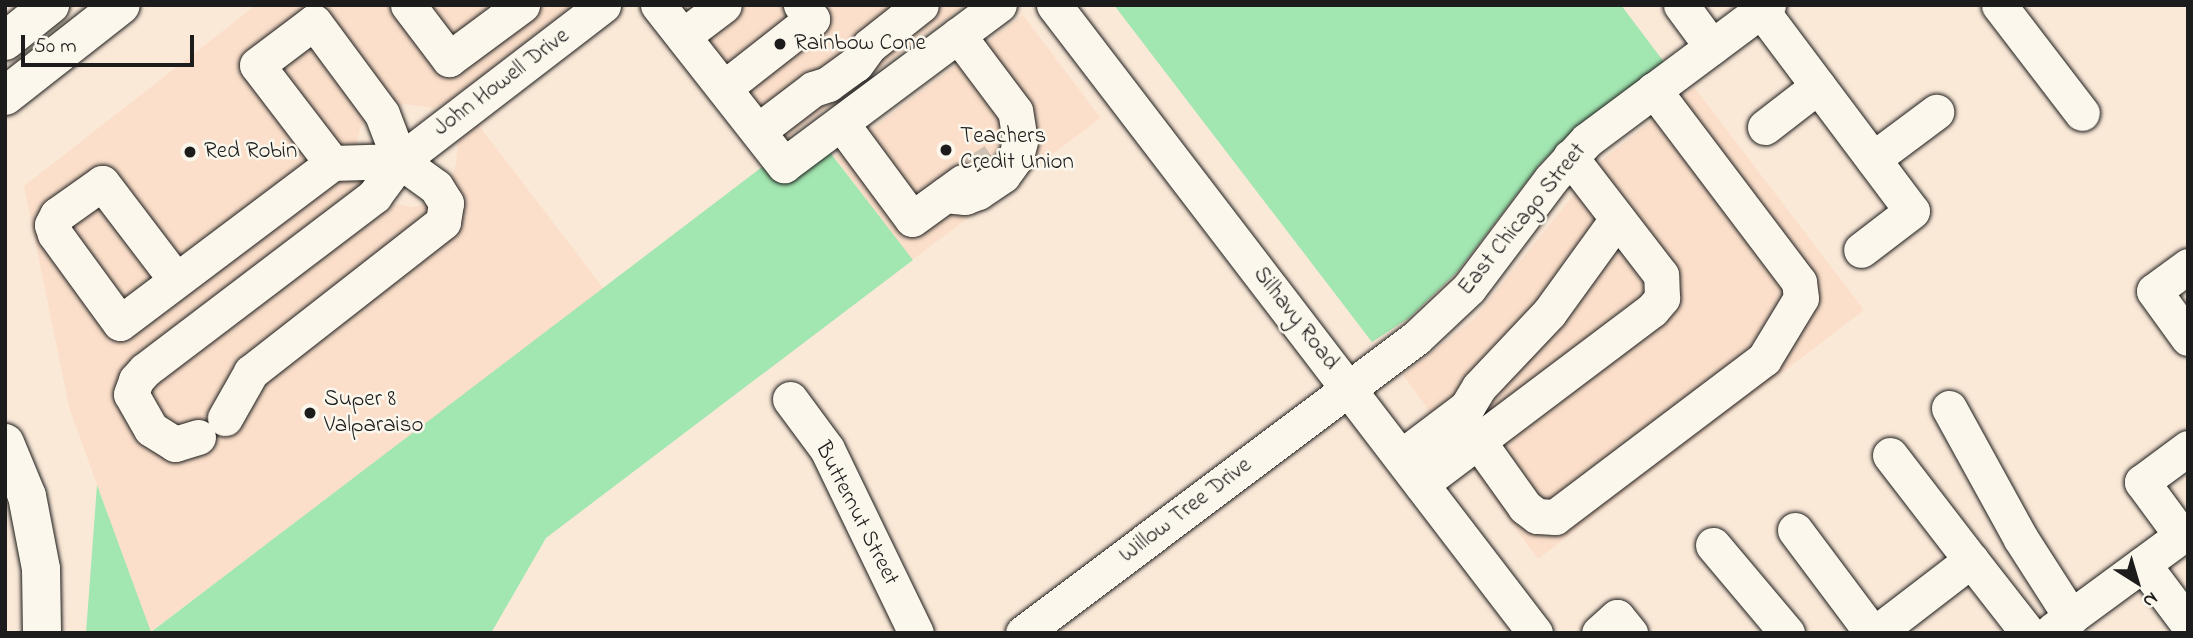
<!DOCTYPE html>
<style>
body{margin:0}
#map{position:relative;width:2193px;height:638px;overflow:hidden;background:#fbe9d8;font-family:"Indie Flower",sans-serif}
div>[style]{position:absolute}
[style*='--x']{left:calc(var(--x)*1px);top:calc(var(--y)*1px);width:calc(var(--w)*1px);rotate:calc(var(--a)*1deg)}
.built>*{inset:0;background:#fbdfca;transform-origin:0 0}
.green>*{inset:0;background:#a2e6b1}
.minor-tunnel>*{height:35px;margin-top:-17.5px;transform-origin:0;background:repeating-linear-gradient(90deg,#cec0b2 0 35px,transparent 0 53px)}
.roads{filter:drop-shadow(0 0 2px #1c1c1c) drop-shadow(0 0 2px #1c1c1c)}
.minor>*{height:35px;margin:-17.5px;padding:0 17.5px;transform-origin:17.5px;border-radius:17.5px;background:#fbf7ec}
.major>*{height:38px;margin:-19px;padding:0 19px;transform-origin:19px;border-radius:19px;background:#fbf7ec}
.highway>*{height:38px;margin:-19px;padding:0 19px;transform-origin:19px;border-radius:19px;background:#fbf7ec}
.dots>*{width:19px;height:19px;translate:-50% -50%;box-sizing:border-box;border:4px solid #fbf7ec;border-radius:50%}
span{translate:-50% -50%;white-space:nowrap;text-align:center;line-height:1.15;-webkit-text-stroke:5px #fbf7ec;paint-order:stroke}
.poi-label{font-size:23px;color:#1c1c1c}
.left{translate:0 -50%;text-align:left}
.street-label{font-size:23px;color:#1c1c1c}
.frame{position:absolute;inset:0;border:7px solid #1c1c1c;pointer-events:none}
.north{position:absolute;left:2102px;top:547px;width:70px;height:70px;-webkit-text-stroke:5px #fbf7ec;paint-order:stroke;rotate:143deg;font-size:19px;font-weight:700;line-height:28px;text-align:center;color:#1c1c1c}
.north::after{content:'';display:block;margin:auto;width:24px;height:32px;background:#1c1c1c;clip-path:polygon(50% 0,100% 100%,50% 72%,0 100%)}
.scale{position:absolute;left:21px;top:35px;width:173px;height:32px;box-sizing:border-box;border:4px solid #1c1c1c;border-top:0;padding-left:9px;font-size:21px;line-height:24px;white-space:nowrap;color:#1c1c1c;-webkit-text-stroke:5px #fbf7ec;paint-order:stroke}
</style>
<div id="map">
<div class="built">
<div style="clip-path:polygon(256px 5px,573px 5px,447px 102px,433px 108px,405px 104px,383px 108px,370px 117px,360px 128px,354px 158px,360px 183px,379px 201px,412px 207px,427px 204px,450px 181px,456px 165px,458px 142px,477px 123px,604px 289px,150px 632px,69px 407px,24px 186px)"></div>
<div style="clip-path:polygon(670px 5px,965px 5px,758px 160px)"></div>
<div style="left:1023px;top:15px;width:129px;height:236px;rotate:53deg"></div>
<div style="clip-path:polygon(1694px 87px,1864px 310px,1538px 559px,1403px 375px,1474px 319px,1600px 162px)"></div>
</div>
<div class="green">
<div style="clip-path:polygon(1114px 5px,1621px 5px,1664px 62px,1578px 126px,1540px 164px,1458px 271px,1409px 318px,1372px 342px)"></div>
<div style="clip-path:polygon(812px 129px,913px 260px,546px 538px,491px 633px,86px 633px,97px 485px,151px 632px)"></div>
</div>
<div class="minor-tunnel">
<div style="--x:972;--y:175;--w:27;--a:-34"></div>
</div>
<div class="roads">
<div class="minor">
<div style="--x:408;--y:5;--w:68;--a:52.8"></div>
<div style="--x:449;--y:59;--w:91;--a:-36.5"></div>
<div style="--x:658;--y:5;--w:204;--a:51.8"></div>
<div style="--x:784;--y:165;--w:268;--a:-36.7"></div>
<div style="--x:1054;--y:5;--w:791;--a:52.55"></div>
<div style="--x:1681;--y:5;--w:52;--a:53.6"></div>
<div style="--x:1999;--y:5;--w:136;--a:52.5"></div>
<div style="--x:1761;--y:10;--w:251;--a:53.1"></div>
<div style="--x:1912;--y:211;--w:64;--a:142.6"></div>
<div style="--x:683;--y:36;--w:51;--a:-37.1"></div>
<div style="--x:724;--y:88;--w:112;--a:-38.1"></div>
<div style="--x:812;--y:19;--w:18;--a:-128"></div>
<div style="--x:841;--y:123;--w:119;--a:53.5"></div>
<div style="--x:912;--y:219;--w:63;--a:-36"></div>
<div style="--x:1765;--y:127;--w:67;--a:-37.7"></div>
<div style="--x:758;--y:131;--w:69;--a:-37.4"></div>
<div style="--x:813;--y:89;--w:16;--a:-18"></div>
<div style="--x:828;--y:84;--w:34;--a:-36"></div>
<div style="--x:856;--y:64;--w:22;--a:-54"></div>
<div style="--x:869;--y:46;--w:66;--a:-38.3"></div>
<div style="--x:1873;--y:159;--w:79;--a:-36.7"></div>
<div style="--x:400;--y:161;--w:256;--a:-37.5"></div>
<div style="--x:332;--y:163;--w:68;--a:-1.7"></div>
<div style="--x:945;--y:195;--w:20;--a:6"></div>
<div style="--x:965;--y:197;--w:14;--a:-21"></div>
<div style="--x:978;--y:192;--w:30;--a:-34"></div>
<div style="--x:1003;--y:175;--w:22;--a:-54"></div>
<div style="--x:1016;--y:157;--w:16;--a:-76"></div>
<div style="--x:1020;--y:141;--w:30;--a:-99"></div>
<div style="--x:1015;--y:111;--w:95;--a:-126.9"></div>
<div style="--x:2188;--y:266;--w:42;--a:143.7"></div>
<div style="--x:2154;--y:291;--w:58;--a:54.1"></div>
<div style="--x:176;--y:280;--w:122;--a:-127.3"></div>
<div style="--x:102;--y:183;--w:55;--a:144.6"></div>
<div style="--x:57;--y:215;--w:11;--a:117"></div>
<div style="--x:52;--y:225;--w:9;--a:72"></div>
<div style="--x:55;--y:234;--w:110;--a:53.9"></div>
<div style="--x:120;--y:323;--w:266;--a:-37"></div>
<div style="--x:332;--y:163;--w:123;--a:-127.4"></div>
<div style="--x:257;--y:65;--w:71;--a:-37"></div>
<div style="--x:314;--y:22;--w:114;--a:53.5"></div>
<div style="--x:382;--y:114;--w:50;--a:69"></div>
<div style="--x:790;--y:399;--w:62;--a:53.5"></div>
<div style="--x:827;--y:449;--w:204;--a:64.2"></div>
<div style="--x:1949;--y:408;--w:149;--a:61.2"></div>
<div style="--x:2021;--y:539;--w:93;--a:57.3"></div>
<div style="--x:198;--y:437;--w:24;--a:163"></div>
<div style="--x:175;--y:444;--w:28;--a:-148"></div>
<div style="--x:151;--y:429;--w:40;--a:-119.7"></div>
<div style="--x:131;--y:394;--w:15;--a:-70"></div>
<div style="--x:136;--y:380;--w:13;--a:-48"></div>
<div style="--x:145;--y:370;--w:288;--a:-37.2"></div>
<div style="--x:374;--y:196;--w:44;--a:-53.4"></div>
<div style="--x:400;--y:161;--w:44;--a:35.8"></div>
<div style="--x:436;--y:187;--w:19;--a:58"></div>
<div style="--x:446;--y:203;--w:19;--a:99"></div>
<div style="--x:443;--y:222;--w:244;--a:142"></div>
<div style="--x:251;--y:372;--w:53;--a:119.5"></div>
<div style="--x:1478;--y:441;--w:81;--a:54.5"></div>
<div style="--x:1525;--y:507;--w:15;--a:37"></div>
<div style="--x:1537;--y:516;--w:18;--a:3"></div>
<div style="--x:1555;--y:517;--w:262;--a:-37.1"></div>
<div style="--x:1764;--y:359;--w:71;--a:-58.8"></div>
<div style="--x:1801;--y:298;--w:16;--a:-97"></div>
<div style="--x:1799;--y:282;--w:241;--a:-127.1"></div>
<div style="--x:1890;--y:455;--w:133;--a:52.4"></div>
<div style="--x:1401;--y:457;--w:83;--a:-37.1"></div>
<div style="--x:1467;--y:407;--w:23;--a:-59"></div>
<div style="--x:1479;--y:387;--w:102;--a:-46.6"></div>
<div style="--x:1549;--y:313;--w:116;--a:-54.1"></div>
<div style="--x:1421;--y:484;--w:289;--a:-37"></div>
<div style="--x:1652;--y:310;--w:16;--a:-50"></div>
<div style="--x:1662;--y:298;--w:23;--a:-92"></div>
<div style="--x:1661;--y:275;--w:149;--a:-127.6"></div>
<div style="--x:1795;--y:530;--w:129;--a:53.2"></div>
<div style="--x:2181;--y:535;--w:66;--a:-126.3"></div>
<div style="--x:2142;--y:482;--w:57;--a:-36.5"></div>
<div style="--x:1713;--y:545;--w:115;--a:49.9"></div>
<div style="--x:2143;--y:564;--w:75;--a:53.1"></div>
<div style="--x:2053;--y:630;--w:167;--a:-36.3"></div>
<div style="--x:1023;--y:633;--w:491;--a:-36.9"></div>
<div style="--x:1416;--y:338;--w:73;--a:-43.3"></div>
<div style="--x:1469;--y:288;--w:136;--a:-53"></div>
<div style="--x:1551;--y:179;--w:53;--a:-47.3"></div>
<div style="--x:1587;--y:140;--w:226;--a:-36.7"></div>
<div style="--x:1599;--y:633;--w:24;--a:-42"></div>
<div style="--x:1617;--y:617;--w:21;--a:51"></div>
<div style="--x:1876;--y:633;--w:120;--a:-37.5"></div>
<div style="--x:1971;--y:560;--w:93;--a:52"></div>
</div>
<div class="major">
<div style="--x:5;--y:41;--w:58;--a:-38.7"></div>
<div style="--x:5;--y:96;--w:147;--a:-38.1"></div>
</div>
<div class="highway">
<div style="--x:5;--y:443;--w:57;--a:67.5"></div>
<div style="--x:27;--y:496;--w:74;--a:79.1"></div>
<div style="--x:41;--y:569;--w:64;--a:89.1"></div>
</div>
</div>
<div class="dots">
<div style="left:780px;top:44px;background:#1c1c1c"></div>
<div style="left:946px;top:150px;background:#1c1c1c"></div>
<div style="left:190px;top:152px;background:#1c1c1c"></div>
<div style="left:310px;top:413px;background:#1c1c1c"></div>
</div>
<div class="poi-label">
<span class="left" style="left:794px;top:44px">Rainbow Cone</span>
<span class="left" style="left:960px;top:150px">Teachers<br>Credit Union</span>
<span class="left" style="left:204px;top:152px">Red Robin</span>
<span class="left" style="left:324px;top:413px">Super 8<br>Valparaiso</span>
</div>
<div class="street-label">
<span style="left:502px;top:83px;rotate:-37deg">John Howell Drive</span>
<span style="left:1523px;top:220px;rotate:-51deg">East Chicago Street</span>
<span style="left:1295px;top:319px;rotate:52deg">Silhavy Road</span>
<span style="left:1186px;top:511px;rotate:-37deg">Willow Tree Drive</span>
<span style="left:856px;top:514px;rotate:63deg">Butternut Street</span>
</div>
<div class="frame"></div>
<div class="north">N</div>
<div class="scale">50 m</div>
</div>
